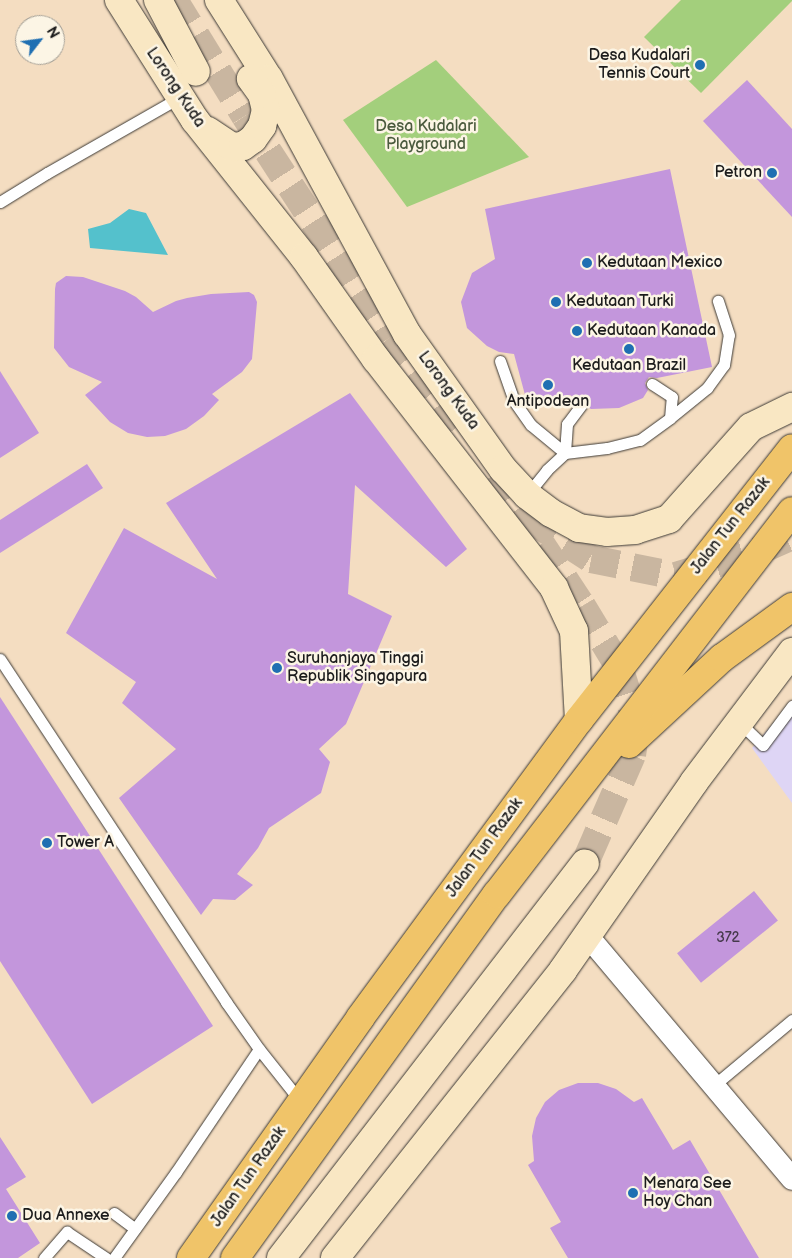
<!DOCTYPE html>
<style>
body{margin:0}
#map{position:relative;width:792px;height:1258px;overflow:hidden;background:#f4ddc1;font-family:"Balsamiq Sans",sans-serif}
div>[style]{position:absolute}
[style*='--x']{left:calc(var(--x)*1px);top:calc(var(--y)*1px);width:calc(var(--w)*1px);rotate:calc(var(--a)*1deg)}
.built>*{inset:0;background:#ded5f5}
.green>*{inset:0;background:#a3cf7c}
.water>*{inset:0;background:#54c1cc}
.building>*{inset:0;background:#c396dc;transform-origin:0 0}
.secondary-tunnel>*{height:28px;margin-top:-14px;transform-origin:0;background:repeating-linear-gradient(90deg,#c9b6a0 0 28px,transparent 0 42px)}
.roads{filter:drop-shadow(0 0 1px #3c3935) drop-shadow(0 0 1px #3c3935)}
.lane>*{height:11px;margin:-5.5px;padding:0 5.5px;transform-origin:5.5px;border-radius:5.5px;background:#fff}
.street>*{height:22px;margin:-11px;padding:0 11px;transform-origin:11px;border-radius:11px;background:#fff}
.secondary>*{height:28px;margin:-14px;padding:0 14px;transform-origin:14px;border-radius:14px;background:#f9e7c3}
.primary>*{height:28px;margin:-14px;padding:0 14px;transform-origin:14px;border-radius:14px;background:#f0c469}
.dots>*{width:14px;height:14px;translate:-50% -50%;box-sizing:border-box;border:2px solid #fcf5e5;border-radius:50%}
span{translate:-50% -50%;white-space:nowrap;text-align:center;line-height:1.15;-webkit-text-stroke:5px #fcf5e5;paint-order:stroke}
.number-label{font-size:14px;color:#463a4c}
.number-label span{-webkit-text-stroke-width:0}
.poi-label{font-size:16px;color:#1c1c1c}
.right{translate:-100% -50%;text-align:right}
.left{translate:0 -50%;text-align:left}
.street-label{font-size:16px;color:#1c1c1c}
.park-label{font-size:16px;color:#4b5b3e}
.north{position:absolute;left:15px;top:15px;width:50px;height:50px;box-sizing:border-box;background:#fcf5e5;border:1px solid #a29e95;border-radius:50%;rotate:60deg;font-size:14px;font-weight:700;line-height:20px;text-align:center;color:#1c1c1c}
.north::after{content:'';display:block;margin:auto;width:18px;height:22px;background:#1f6fb2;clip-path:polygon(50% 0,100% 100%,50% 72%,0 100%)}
</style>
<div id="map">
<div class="built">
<div style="clip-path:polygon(792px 701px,792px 803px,752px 748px)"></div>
</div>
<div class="green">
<div style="clip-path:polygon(681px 0,792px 0,792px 1px,701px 93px,644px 37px)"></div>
<div style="clip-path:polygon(436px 60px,529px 157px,407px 207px,343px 120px)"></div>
</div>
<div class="water">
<div style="clip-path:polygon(129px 209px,146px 213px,168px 255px,90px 248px,88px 229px,110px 223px)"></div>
</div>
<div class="building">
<div style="clip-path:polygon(747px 80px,792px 129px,792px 217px,703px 121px)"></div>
<div style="clip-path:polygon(670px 169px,712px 367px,657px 378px,649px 377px,645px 383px,648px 390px,643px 398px,619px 408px,591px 409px,588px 407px,589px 402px,586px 398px,580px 397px,576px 399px,570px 395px,528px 406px,514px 354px,499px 352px,487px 346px,467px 328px,461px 302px,472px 273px,495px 259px,485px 209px)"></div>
<div style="clip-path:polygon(66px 276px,83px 277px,125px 291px,136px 297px,153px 312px,176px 301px,187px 298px,211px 294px,249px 292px,254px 295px,257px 302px,252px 359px,242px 372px,212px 394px,219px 400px,204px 416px,186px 429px,165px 436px,147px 437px,128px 433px,110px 422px,85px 395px,102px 382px,69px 367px,54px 348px,55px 289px,56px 283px)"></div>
<div style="clip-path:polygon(0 371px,39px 433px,0 458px)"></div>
<div style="clip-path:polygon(350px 393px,467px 549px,446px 567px,355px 485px,348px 594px,392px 616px,346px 724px,319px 749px,330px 762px,321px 793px,269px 828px,258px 848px,237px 874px,253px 885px,235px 900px,213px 899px,201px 915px,119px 798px,176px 749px,122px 703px,136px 682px,66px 633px,124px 528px,217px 579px,166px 503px)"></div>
<div style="clip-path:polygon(87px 464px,103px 488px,0 553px,0 520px)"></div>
<div style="clip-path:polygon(0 697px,213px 1026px,92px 1104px,0 961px)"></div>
<div style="left:754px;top:891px;width:38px;height:99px;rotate:51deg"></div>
<div style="clip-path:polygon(578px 1083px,598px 1083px,616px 1089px,634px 1102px,642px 1098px,673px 1150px,690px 1140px,759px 1258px,568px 1258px,550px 1228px,561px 1222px,528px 1165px,534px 1161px,532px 1136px,536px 1118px,545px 1102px,559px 1090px)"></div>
<div style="clip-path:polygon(0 1137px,26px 1177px,6px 1189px,40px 1243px,18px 1258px,0 1258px)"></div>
</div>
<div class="secondary-tunnel">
<div style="--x:174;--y:0;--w:136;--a:58.5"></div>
<div style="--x:245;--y:116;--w:265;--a:57"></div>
<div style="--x:389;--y:338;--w:114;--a:52.1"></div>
<div style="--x:495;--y:474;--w:158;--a:56.6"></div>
<div style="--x:582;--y:606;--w:71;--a:58.8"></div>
<div style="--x:619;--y:667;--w:43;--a:72.4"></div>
<div style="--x:632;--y:708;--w:26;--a:83"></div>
<div style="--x:635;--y:734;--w:21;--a:98"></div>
<div style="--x:632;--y:755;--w:118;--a:113.5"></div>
<div style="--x:531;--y:520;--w:72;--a:33"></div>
<div style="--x:591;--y:559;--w:87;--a:11.3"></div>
<div style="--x:676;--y:576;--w:89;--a:-17"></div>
<div style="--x:761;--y:550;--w:34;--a:-24"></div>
</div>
<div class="roads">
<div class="lane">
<div style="--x:0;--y:202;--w:55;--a:-31.7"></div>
<div style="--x:47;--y:173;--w:153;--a:-29.7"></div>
<div style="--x:500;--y:361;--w:42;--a:70.7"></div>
<div style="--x:514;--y:401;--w:29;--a:55"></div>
<div style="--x:531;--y:425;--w:44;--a:39.5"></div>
<div style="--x:565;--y:453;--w:25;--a:137"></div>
<div style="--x:547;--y:470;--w:32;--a:129"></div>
<div style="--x:582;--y:404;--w:25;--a:127"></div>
<div style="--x:567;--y:424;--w:29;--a:94"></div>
<div style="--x:565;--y:453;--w:42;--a:-6.8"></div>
<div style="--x:607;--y:448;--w:34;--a:-14"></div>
<div style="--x:640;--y:440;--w:37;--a:-36"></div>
<div style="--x:670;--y:418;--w:21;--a:-85"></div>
<div style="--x:672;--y:397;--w:24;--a:-147"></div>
<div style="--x:670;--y:418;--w:48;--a:-39"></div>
<div style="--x:707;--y:388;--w:29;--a:-54"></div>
<div style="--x:724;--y:365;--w:30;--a:-81"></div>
<div style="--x:729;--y:335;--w:36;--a:-108"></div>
<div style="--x:0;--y:659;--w:411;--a:56.6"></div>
<div style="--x:226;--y:1002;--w:57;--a:54.9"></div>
<div style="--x:259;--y:1049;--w:68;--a:51.6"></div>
<div style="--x:739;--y:722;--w:33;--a:44"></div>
<div style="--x:763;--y:745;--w:49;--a:-53.4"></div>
<div style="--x:713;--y:1086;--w:103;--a:-39.9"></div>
<div style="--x:114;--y:1213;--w:26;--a:37"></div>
<div style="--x:44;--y:1258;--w:35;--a:-49"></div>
<div style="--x:67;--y:1232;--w:47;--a:33.7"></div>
<div style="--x:114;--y:1258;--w:106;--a:-54.2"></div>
<div style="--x:176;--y:1172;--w:148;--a:-56"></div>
</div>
<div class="street">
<div style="--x:586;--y:934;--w:320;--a:49.9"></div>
</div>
<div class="secondary">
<div style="--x:119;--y:0;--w:142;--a:57.7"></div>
<div style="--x:195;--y:120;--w:175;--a:51.5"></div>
<div style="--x:304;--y:257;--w:125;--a:54.8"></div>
<div style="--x:376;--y:359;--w:290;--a:52.1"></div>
<div style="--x:554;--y:588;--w:47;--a:65.1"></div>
<div style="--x:574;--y:631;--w:89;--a:86.8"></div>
<div style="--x:158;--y:0;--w:81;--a:62.2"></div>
<div style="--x:219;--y:0;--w:93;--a:57.7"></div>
<div style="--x:269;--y:79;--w:290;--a:61.6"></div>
<div style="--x:407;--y:334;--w:166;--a:54.6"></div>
<div style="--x:503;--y:469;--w:35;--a:47"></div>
<div style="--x:527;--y:495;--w:30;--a:37"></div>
<div style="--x:551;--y:513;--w:32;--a:28"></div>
<div style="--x:579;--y:528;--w:28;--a:8"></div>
<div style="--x:607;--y:532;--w:28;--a:-4"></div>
<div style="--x:635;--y:530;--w:36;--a:-18"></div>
<div style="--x:669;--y:519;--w:123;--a:-48.3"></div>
<div style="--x:751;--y:427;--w:46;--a:-26"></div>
<div style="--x:208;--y:131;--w:29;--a:34"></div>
<div style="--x:232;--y:147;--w:11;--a:-5"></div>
<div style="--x:243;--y:146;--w:12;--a:-35"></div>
<div style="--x:253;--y:139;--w:16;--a:-55"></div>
<div style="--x:262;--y:126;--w:16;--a:-76"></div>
<div style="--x:266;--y:110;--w:16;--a:-104"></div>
<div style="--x:262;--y:94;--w:19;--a:-126"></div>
<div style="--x:281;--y:1258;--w:498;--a:-52.4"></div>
<div style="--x:335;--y:1258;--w:367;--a:-51.6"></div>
<div style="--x:563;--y:970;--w:229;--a:-55.1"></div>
<div style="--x:694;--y:782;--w:163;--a:-53"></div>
</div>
<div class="primary">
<div style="--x:629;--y:744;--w:127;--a:-42.8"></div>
<div style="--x:722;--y:658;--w:87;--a:-36.1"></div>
<div style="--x:191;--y:1258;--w:294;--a:-54.8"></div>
<div style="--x:360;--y:1018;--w:370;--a:-53.7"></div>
<div style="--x:579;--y:720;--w:345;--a:-51.9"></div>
<div style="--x:235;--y:1258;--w:448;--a:-54.3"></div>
<div style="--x:497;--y:894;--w:483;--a:-52.4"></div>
</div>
</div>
<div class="dots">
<div style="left:700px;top:65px;background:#1f6fb2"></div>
<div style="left:772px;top:173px;background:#1f6fb2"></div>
<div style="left:587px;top:263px;background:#1f6fb2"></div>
<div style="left:556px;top:302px;background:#1f6fb2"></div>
<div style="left:577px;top:331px;background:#1f6fb2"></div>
<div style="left:629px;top:349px;background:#1f6fb2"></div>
<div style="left:548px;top:385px;background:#1f6fb2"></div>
<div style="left:277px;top:668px;background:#1f6fb2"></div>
<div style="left:47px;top:843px;background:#1f6fb2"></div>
<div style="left:633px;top:1193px;background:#1f6fb2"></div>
<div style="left:12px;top:1216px;background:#1f6fb2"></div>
</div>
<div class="number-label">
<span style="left:728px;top:938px">372</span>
</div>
<div class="poi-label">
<span class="right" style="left:690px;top:65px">Desa Kudalari<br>Tennis Court</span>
<span class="right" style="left:762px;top:173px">Petron</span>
<span class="left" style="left:597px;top:263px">Kedutaan Mexico</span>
<span class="left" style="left:566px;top:302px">Kedutaan Turki</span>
<span class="left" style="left:587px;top:331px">Kedutaan Kanada</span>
<span style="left:629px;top:366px">Kedutaan Brazil</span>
<span style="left:548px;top:402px">Antipodean</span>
<span class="left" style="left:287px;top:668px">Suruhanjaya Tinggi<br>Republik Singapura</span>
<span class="left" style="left:57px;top:843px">Tower A</span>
<span class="left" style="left:643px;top:1193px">Menara See<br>Hoy Chan</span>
<span class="left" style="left:22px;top:1216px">Dua Annexe</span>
</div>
<div class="street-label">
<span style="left:175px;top:88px;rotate:56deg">Lorong Kuda</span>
<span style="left:448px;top:391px;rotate:54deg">Lorong Kuda</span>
<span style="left:731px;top:526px;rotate:-52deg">Jalan Tun Razak</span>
<span style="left:485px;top:848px;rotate:-54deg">Jalan Tun Razak</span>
<span style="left:249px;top:1177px;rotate:-55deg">Jalan Tun Razak</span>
</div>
<div class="park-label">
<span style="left:426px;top:136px">Desa Kudalari<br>Playground</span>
</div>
<div class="north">N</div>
</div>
